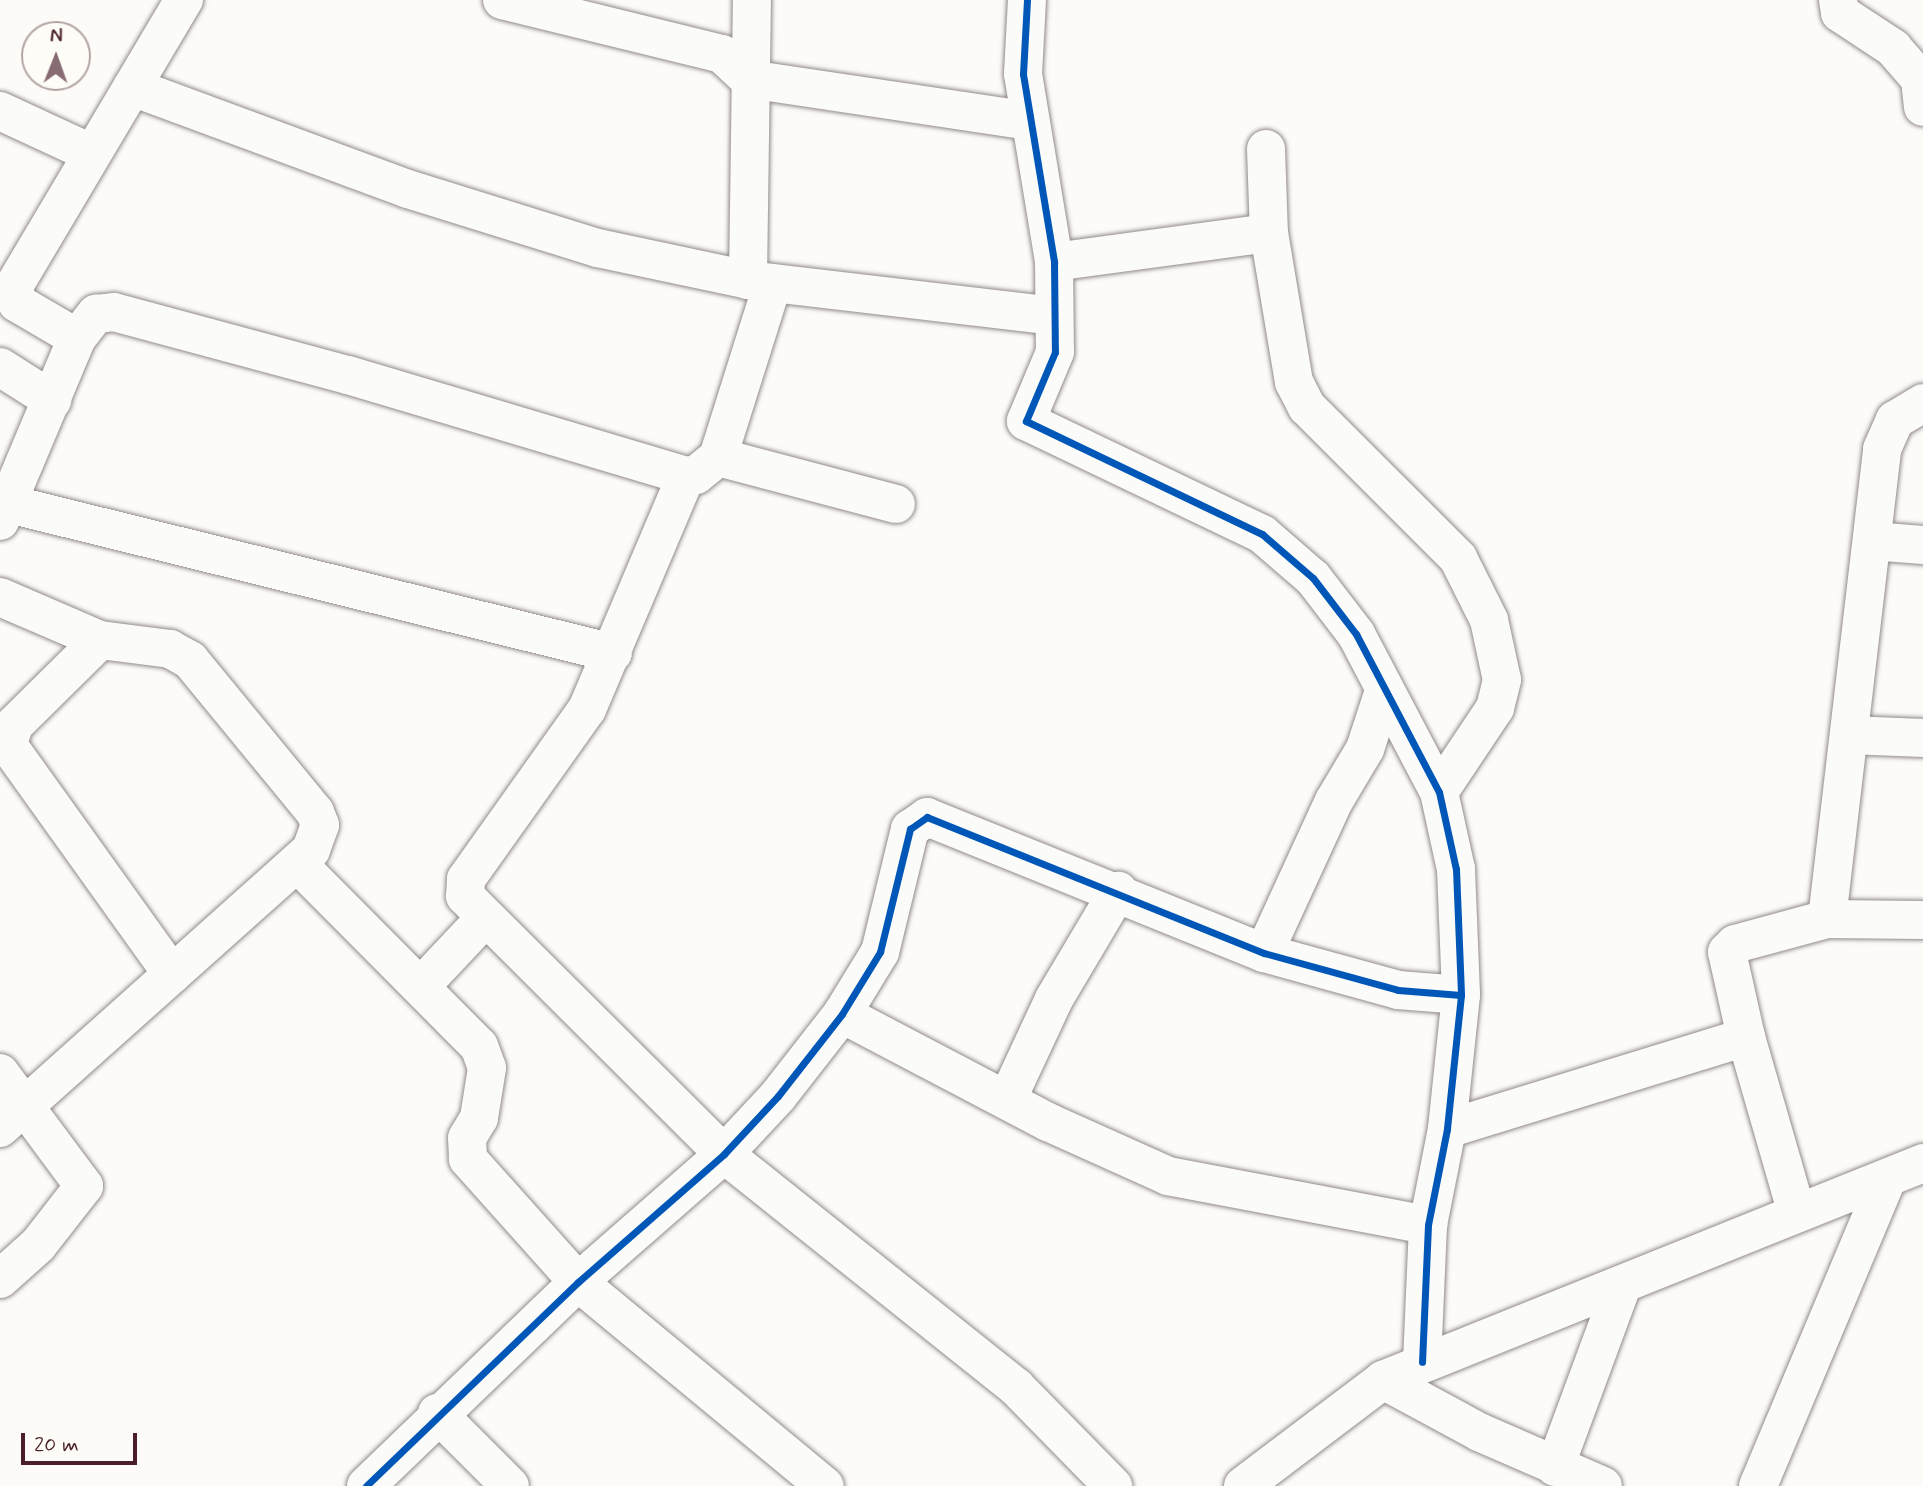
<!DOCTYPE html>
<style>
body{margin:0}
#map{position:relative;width:1923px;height:1486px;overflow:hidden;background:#fcfbf8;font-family:Mynerve,sans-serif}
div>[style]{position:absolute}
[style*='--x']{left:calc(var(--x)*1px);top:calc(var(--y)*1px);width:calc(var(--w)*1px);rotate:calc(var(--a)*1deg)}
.roads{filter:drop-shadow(0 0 2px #928a8b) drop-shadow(0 0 2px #928a8b)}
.minor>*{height:38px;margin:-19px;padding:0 19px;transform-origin:19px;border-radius:19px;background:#fbfbf9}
.cycleway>*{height:7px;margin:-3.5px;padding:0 3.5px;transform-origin:3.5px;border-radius:3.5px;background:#0057b8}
span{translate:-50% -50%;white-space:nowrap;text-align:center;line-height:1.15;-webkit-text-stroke:5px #fdfcf7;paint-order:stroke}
.north{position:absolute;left:21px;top:21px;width:70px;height:70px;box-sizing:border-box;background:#fdfcf7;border:2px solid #b5a4a5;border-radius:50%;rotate:1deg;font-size:19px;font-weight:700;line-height:28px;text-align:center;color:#4a1f2b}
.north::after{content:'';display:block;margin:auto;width:24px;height:32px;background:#886c73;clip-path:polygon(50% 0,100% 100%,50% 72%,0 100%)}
.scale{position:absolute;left:21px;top:1433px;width:116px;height:32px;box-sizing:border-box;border:4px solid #4a1f2b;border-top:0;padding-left:9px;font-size:21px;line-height:24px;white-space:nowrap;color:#4a1f2b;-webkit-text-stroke:5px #fdfcf7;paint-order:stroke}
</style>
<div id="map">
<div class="roads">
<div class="minor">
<div style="--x:502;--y:0;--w:227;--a:13.8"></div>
<div style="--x:722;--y:54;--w:37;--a:43"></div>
<div style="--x:749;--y:79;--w:283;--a:8.5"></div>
<div style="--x:1027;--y:0;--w:74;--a:93.1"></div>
<div style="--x:1023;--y:74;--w:191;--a:80.6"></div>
<div style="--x:1054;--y:262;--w:90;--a:89.4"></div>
<div style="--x:1055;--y:352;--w:75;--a:112.8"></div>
<div style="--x:1026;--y:421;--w:262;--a:25.6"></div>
<div style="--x:1262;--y:534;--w:67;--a:40.8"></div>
<div style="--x:1313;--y:578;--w:71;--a:52.5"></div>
<div style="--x:1356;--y:634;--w:178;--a:62.3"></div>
<div style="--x:1439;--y:792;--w:79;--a:77.6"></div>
<div style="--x:1456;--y:869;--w:126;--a:87.7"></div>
<div style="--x:1461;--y:995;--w:135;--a:96"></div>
<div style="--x:1447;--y:1129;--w:98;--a:101.2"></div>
<div style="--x:1428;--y:1225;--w:137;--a:92.5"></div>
<div style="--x:1838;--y:0;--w:13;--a:81"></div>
<div style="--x:1840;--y:13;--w:64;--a:33.4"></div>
<div style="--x:1893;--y:48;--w:41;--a:48.9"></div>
<div style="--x:1920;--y:79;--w:28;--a:84"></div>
<div style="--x:132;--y:87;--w:294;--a:20.3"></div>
<div style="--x:408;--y:189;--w:199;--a:17.3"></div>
<div style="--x:598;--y:248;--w:153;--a:12"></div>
<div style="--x:748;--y:280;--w:308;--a:6.7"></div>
<div style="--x:0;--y:111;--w:100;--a:24.8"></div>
<div style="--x:1266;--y:149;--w:84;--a:88"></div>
<div style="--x:1269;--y:233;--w:151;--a:80.5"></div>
<div style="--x:1294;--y:382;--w:28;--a:63"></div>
<div style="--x:1307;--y:407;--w:214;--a:45"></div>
<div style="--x:1458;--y:558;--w:69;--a:63.4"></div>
<div style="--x:1489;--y:620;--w:61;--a:77.8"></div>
<div style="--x:1502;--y:680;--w:29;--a:104"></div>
<div style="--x:1495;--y:708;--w:101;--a:123.7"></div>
<div style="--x:1054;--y:262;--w:217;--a:-7.7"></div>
<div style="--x:748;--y:280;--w:280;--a:-89.2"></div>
<div style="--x:77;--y:338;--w:69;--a:-149.7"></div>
<div style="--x:17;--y:303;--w:17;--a:-100"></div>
<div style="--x:14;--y:286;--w:333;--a:-59.3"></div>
<div style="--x:0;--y:367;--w:62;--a:32.4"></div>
<div style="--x:718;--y:457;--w:184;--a:14.8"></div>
<div style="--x:686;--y:476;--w:253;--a:113"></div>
<div style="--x:587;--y:709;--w:209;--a:125.4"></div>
<div style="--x:466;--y:879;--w:17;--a:93"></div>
<div style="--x:465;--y:896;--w:366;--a:44.9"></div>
<div style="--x:724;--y:1154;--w:374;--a:38.6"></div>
<div style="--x:1016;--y:1387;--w:139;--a:45.6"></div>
<div style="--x:9;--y:504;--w:622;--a:13.86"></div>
<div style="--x:0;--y:521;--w:199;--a:-67.2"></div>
<div style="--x:77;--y:338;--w:31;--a:-52"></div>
<div style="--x:96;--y:314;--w:18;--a:-6"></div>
<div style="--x:114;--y:312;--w:242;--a:15.1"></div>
<div style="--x:348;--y:375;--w:353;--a:16.6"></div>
<div style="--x:686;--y:476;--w:10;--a:-6"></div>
<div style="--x:696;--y:475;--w:28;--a:-39"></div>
<div style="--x:718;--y:457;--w:182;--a:-72.5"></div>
<div style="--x:1872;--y:541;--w:51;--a:4.5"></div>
<div style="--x:0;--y:597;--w:109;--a:23.3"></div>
<div style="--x:100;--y:640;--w:71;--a:7.3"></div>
<div style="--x:170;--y:649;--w:23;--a:29"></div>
<div style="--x:190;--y:660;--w:197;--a:50.6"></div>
<div style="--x:315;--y:812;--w:14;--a:69"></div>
<div style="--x:320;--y:825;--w:27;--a:110"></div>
<div style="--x:311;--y:850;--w:417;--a:138.2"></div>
<div style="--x:100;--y:640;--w:121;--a:135.3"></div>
<div style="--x:14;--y:725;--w:21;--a:107"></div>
<div style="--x:8;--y:745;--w:282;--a:54.4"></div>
<div style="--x:1849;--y:735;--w:74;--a:2.3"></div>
<div style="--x:297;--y:863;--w:258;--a:45.2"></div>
<div style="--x:479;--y:1046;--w:23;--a:70"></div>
<div style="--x:487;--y:1068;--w:51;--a:99.1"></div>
<div style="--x:479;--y:1118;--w:23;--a:121"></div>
<div style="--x:467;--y:1138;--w:21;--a:87"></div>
<div style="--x:468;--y:1159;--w:165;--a:48.2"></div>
<div style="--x:578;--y:1282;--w:320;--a:39.6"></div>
<div style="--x:1827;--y:919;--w:473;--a:-83.3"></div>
<div style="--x:1882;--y:449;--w:32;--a:-66"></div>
<div style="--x:1895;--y:420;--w:33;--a:-31"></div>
<div style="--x:1264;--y:953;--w:167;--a:-65.3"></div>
<div style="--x:1334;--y:801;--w:61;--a:-59.2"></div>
<div style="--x:1365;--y:749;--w:61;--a:-71.9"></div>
<div style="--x:422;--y:985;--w:93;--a:-46.7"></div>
<div style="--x:842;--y:1014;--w:233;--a:27.7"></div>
<div style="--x:1048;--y:1122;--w:132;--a:24.2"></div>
<div style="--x:1168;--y:1176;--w:265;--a:10.7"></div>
<div style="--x:1746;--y:1037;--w:87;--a:-102.6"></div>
<div style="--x:1727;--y:952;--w:11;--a:-45"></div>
<div style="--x:1735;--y:944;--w:95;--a:-15.2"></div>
<div style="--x:1827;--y:919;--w:96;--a:0.6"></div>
<div style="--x:0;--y:1073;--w:141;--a:53.4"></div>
<div style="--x:84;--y:1186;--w:75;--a:127.9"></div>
<div style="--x:38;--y:1245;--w:51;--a:138.2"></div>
<div style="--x:1007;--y:1100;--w:111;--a:-65"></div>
<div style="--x:1054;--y:999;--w:126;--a:-59.3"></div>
<div style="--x:1447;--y:1129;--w:313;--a:-17.1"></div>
<div style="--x:1746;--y:1037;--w:180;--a:73.9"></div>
<div style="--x:1383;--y:1380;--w:109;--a:28.4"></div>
<div style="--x:1479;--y:1432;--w:135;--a:23.5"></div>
<div style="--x:437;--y:1413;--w:103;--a:45"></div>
<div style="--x:1555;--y:1467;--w:193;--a:-69.7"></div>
<div style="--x:366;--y:1486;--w:294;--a:-43.9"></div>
<div style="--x:578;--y:1282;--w:194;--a:-41.2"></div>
<div style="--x:724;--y:1154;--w:79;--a:-47"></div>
<div style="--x:778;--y:1096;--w:104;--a:-52"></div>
<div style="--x:842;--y:1014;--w:73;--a:-58.5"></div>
<div style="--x:880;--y:952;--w:127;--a:-76.3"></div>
<div style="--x:910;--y:829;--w:21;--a:-35"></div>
<div style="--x:927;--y:817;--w:363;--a:22"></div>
<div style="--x:1264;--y:953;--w:139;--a:15.4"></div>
<div style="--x:1398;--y:990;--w:63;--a:4.5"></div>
<div style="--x:1243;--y:1486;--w:176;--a:-37.1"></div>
<div style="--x:1383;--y:1380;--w:582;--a:-21.89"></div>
<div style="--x:1758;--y:1486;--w:333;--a:-67.2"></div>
</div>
</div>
<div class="cycleway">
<div style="--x:1027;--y:0;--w:74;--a:93.1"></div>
<div style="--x:1023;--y:74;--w:191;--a:80.6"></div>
<div style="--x:1054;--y:262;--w:90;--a:89.4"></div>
<div style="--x:1055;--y:352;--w:75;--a:112.8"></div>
<div style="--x:1026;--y:421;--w:262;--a:25.6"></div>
<div style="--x:1262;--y:534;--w:67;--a:40.8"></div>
<div style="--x:1313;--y:578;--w:71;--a:52.5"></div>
<div style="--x:1356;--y:634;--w:178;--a:62.3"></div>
<div style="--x:1439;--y:792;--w:79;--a:77.6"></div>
<div style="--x:1456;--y:869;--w:126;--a:87.7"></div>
<div style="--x:1461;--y:995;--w:135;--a:96"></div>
<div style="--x:1447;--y:1129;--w:98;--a:101.2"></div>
<div style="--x:1428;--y:1225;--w:137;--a:92.5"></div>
<div style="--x:366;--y:1486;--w:294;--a:-43.9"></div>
<div style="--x:578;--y:1282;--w:194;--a:-41.2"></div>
<div style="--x:724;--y:1154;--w:79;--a:-47"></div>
<div style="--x:778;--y:1096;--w:104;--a:-52"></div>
<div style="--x:842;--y:1014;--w:73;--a:-58.5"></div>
<div style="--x:880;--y:952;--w:127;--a:-76.3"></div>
<div style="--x:910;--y:829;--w:21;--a:-35"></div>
<div style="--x:927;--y:817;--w:363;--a:22"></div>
<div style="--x:1264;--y:953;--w:139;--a:15.4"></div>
<div style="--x:1398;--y:990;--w:63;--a:4.5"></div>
</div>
<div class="north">N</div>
<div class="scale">20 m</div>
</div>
